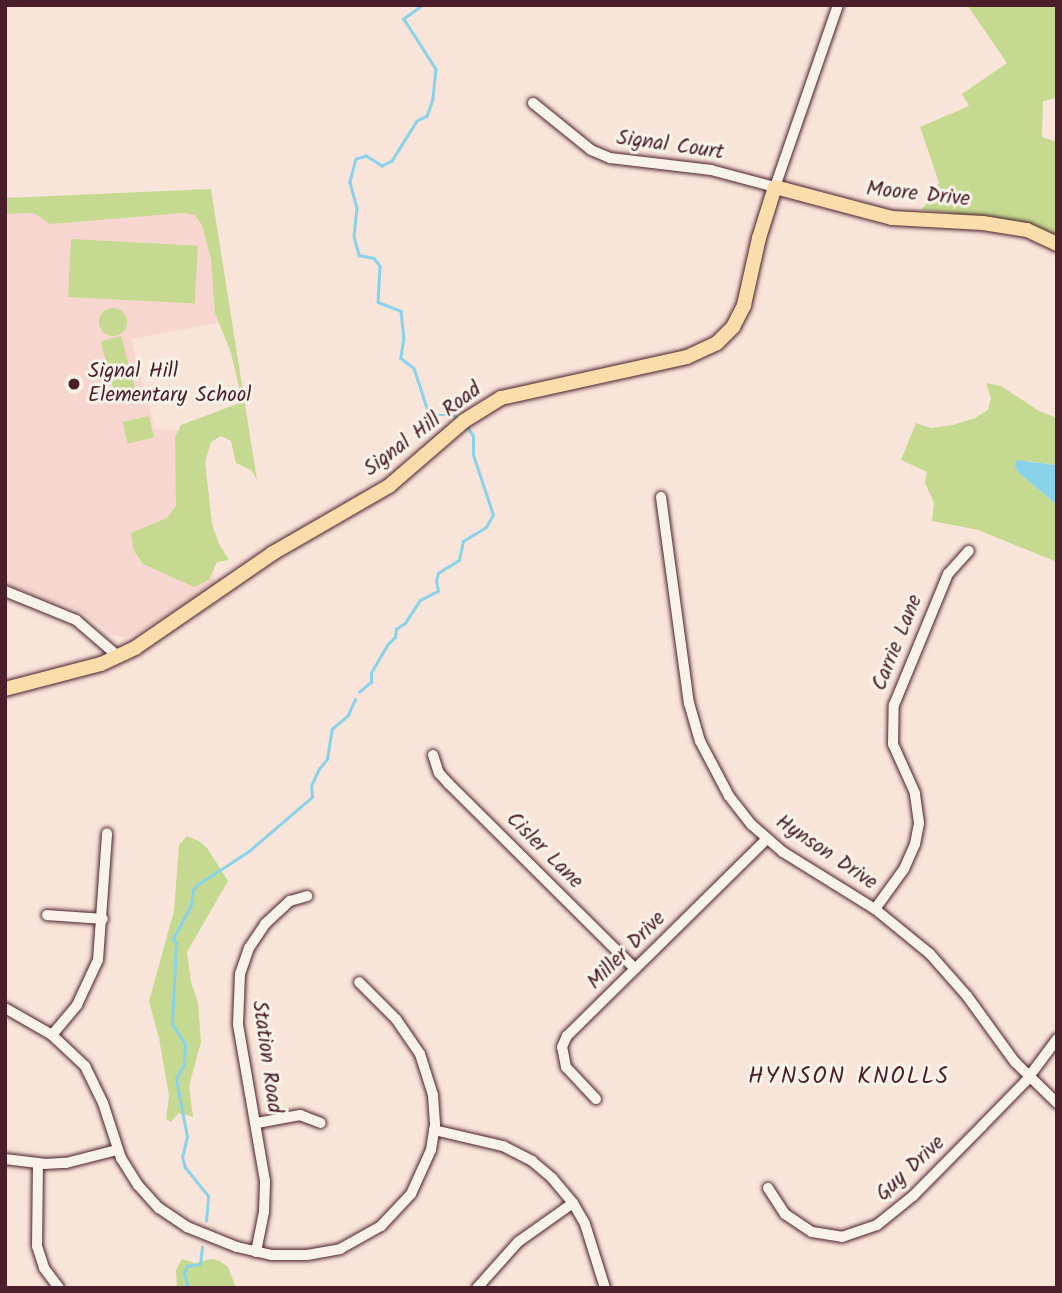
<!DOCTYPE html>
<style>
body{margin:0}
#map{position:relative;width:1062px;height:1293px;overflow:hidden;background:#f9e4da;font-family:Kalam,sans-serif}
div>[style]{position:absolute}
[style*='--x']{left:calc(var(--x)*1px);top:calc(var(--y)*1px);width:calc(var(--w)*1px);rotate:calc(var(--a)*1deg)}
.built>*{inset:0;background:#f6d6ce}
.green>*{inset:0;background:#c5da90;transform-origin:0 0}
.round{border-radius:50%}
.water>*{inset:0;background:#89d3ea}
.stream>*{height:2.5px;margin:-1.25px;padding:0 1.25px;transform-origin:1.25px;border-radius:1.25px;background:#89d3ea}
.roads{filter:drop-shadow(0 0 2px #4a1f2b) drop-shadow(0 0 2px #4a1f2b)}
.minor>*{height:10px;margin:-5px;padding:0 5px;transform-origin:5px;border-radius:5px;background:#f7f3e8}
.major>*{height:14px;margin:-7px;padding:0 7px;transform-origin:7px;border-radius:7px;background:#f9deab}
.dots>*{width:19px;height:19px;translate:-50% -50%;box-sizing:border-box;border:4px solid #f7f3e8;border-radius:50%}
span{translate:-50% -50%;white-space:nowrap;text-align:center;line-height:1.15;-webkit-text-stroke:6px #f7f3e8;paint-order:stroke}
.street-label{font-size:21px;color:#4a1f2b}
.poi-label{font-size:21px;color:#4a1f2b}
.left{translate:0 -50%;text-align:left}
.neighbourhood-label{font-size:23px;color:#4a1f2b;letter-spacing:2px}
.frame{position:absolute;inset:0;border:7px solid #4a1f2b;pointer-events:none}
</style>
<div id="map">
<div class="built">
<div style="clip-path:polygon(206px 193px,229px 321px,131px 339px,155px 429px,183px 431px,216px 585px,138px 633px,125px 637px,112px 635px,88px 616px,68px 606px,41px 599px,5px 582px,5px 205px)"></div>
</div>
<div class="green">
<div style="clip-path:polygon(967px 5px,1057px 5px,1057px 98px,1043px 101px,1042px 137px,1057px 142px,1057px 238px,997px 218px,922px 210px,939px 183px,920px 127px,969px 106px,962px 94px,1007px 63px)"></div>
<div style="clip-path:polygon(211px 189px,257px 480px,251px 470px,236px 463px,231px 441px,221px 436px,211px 442px,205px 462px,212px 524px,219px 544px,229px 560px,217px 562px,209px 580px,194px 587px,143px 564px,134px 551px,131px 533px,167px 518px,176px 506px,175px 437px,181px 425px,237px 404px,239px 387px,231px 353px,215px 313px,211px 259px,202px 225px,195px 215px,183px 213px,50px 224px,34px 213px,5px 214px,5px 198px)"></div>
<div style="left:71px;top:239px;width:127px;height:58px;rotate:3deg"></div>
<div class="round" style="left:99px;top:308px;width:28px;height:28px"></div>
<div style="left:121px;top:336px;width:56px;height:21px;rotate:75deg"></div>
<div style="clip-path:polygon(986px 383px,1001px 386px,1039px 411px,1057px 418px,1057px 465px,1027px 461px,1019px 473px,1057px 505px,1057px 562px,978px 530px,932px 521px,934px 503px,925px 483px,927px 472px,901px 460px,916px 423px,931px 428px,953px 425px,975px 418px,988px 410px,991px 398px)"></div>
<div style="left:149px;top:416px;width:22px;height:27px;rotate:77deg"></div>
<div style="clip-path:polygon(187px 836px,199px 841px,207px 848px,228px 881px,187px 952px,191px 982px,198px 1003px,201px 1042px,189px 1086px,193px 1117px,178px 1113px,171px 1122px,166px 1119px,169px 1096px,159px 1038px,149px 1001px,174px 911px,179px 845px)"></div>
<div style="clip-path:polygon(182px 1259px,195px 1263px,212px 1259px,220px 1261px,228px 1267px,236px 1288px,177px 1288px,176px 1270px)"></div>
</div>
<div class="water">
<div style="clip-path:polygon(1016px 460px,1057px 465px,1057px 505px,1019px 473px,1015px 468px)"></div>
</div>
<div class="stream">
<div style="--x:423;--y:5;--w:24;--a:144"></div>
<div style="--x:404;--y:19;--w:59;--a:57.4"></div>
<div style="--x:436;--y:69;--w:30;--a:96"></div>
<div style="--x:433;--y:99;--w:18;--a:109"></div>
<div style="--x:427;--y:116;--w:11;--a:153"></div>
<div style="--x:417;--y:121;--w:47;--a:122"></div>
<div style="--x:392;--y:161;--w:11;--a:153"></div>
<div style="--x:382;--y:166;--w:19;--a:-148"></div>
<div style="--x:366;--y:156;--w:10;--a:163"></div>
<div style="--x:356;--y:159;--w:24;--a:105"></div>
<div style="--x:350;--y:182;--w:27;--a:75"></div>
<div style="--x:357;--y:208;--w:28;--a:96"></div>
<div style="--x:354;--y:236;--w:20;--a:75"></div>
<div style="--x:359;--y:255;--w:15;--a:11"></div>
<div style="--x:374;--y:258;--w:10;--a:53"></div>
<div style="--x:380;--y:266;--w:36;--a:93"></div>
<div style="--x:378;--y:302;--w:25;--a:21"></div>
<div style="--x:401;--y:311;--w:27;--a:84"></div>
<div style="--x:404;--y:338;--w:20;--a:99"></div>
<div style="--x:401;--y:358;--w:16;--a:38"></div>
<div style="--x:414;--y:368;--w:42;--a:72"></div>
<div style="--x:427;--y:408;--w:11;--a:38"></div>
<div style="--x:436;--y:415;--w:17;--a:0"></div>
<div style="--x:453;--y:415;--w:7;--a:34"></div>
<div style="--x:359;--y:692;--w:16;--a:-40"></div>
<div style="--x:371;--y:682;--w:9;--a:-90"></div>
<div style="--x:371;--y:673;--w:32;--a:-60"></div>
<div style="--x:387;--y:645;--w:11;--a:-45"></div>
<div style="--x:395;--y:637;--w:8;--a:-83"></div>
<div style="--x:396;--y:629;--w:11;--a:-34"></div>
<div style="--x:405;--y:623;--w:27;--a:-57"></div>
<div style="--x:420;--y:600;--w:20;--a:-27"></div>
<div style="--x:438;--y:591;--w:10;--a:-101"></div>
<div style="--x:436;--y:581;--w:8;--a:-76"></div>
<div style="--x:438;--y:573;--w:25;--a:-32"></div>
<div style="--x:459;--y:560;--w:19;--a:-78"></div>
<div style="--x:463;--y:541;--w:27;--a:-31"></div>
<div style="--x:486;--y:527;--w:14;--a:-60"></div>
<div style="--x:493;--y:515;--w:63;--a:-108.4"></div>
<div style="--x:473;--y:455;--w:19;--a:-90"></div>
<div style="--x:473;--y:436;--w:12;--a:-125"></div>
<div style="--x:206;--y:1221;--w:25;--a:-85"></div>
<div style="--x:208;--y:1196;--w:36;--a:-129"></div>
<div style="--x:185;--y:1168;--w:11;--a:-105"></div>
<div style="--x:182;--y:1157;--w:21;--a:-76"></div>
<div style="--x:187;--y:1137;--w:59;--a:-100.7"></div>
<div style="--x:176;--y:1079;--w:17;--a:-62"></div>
<div style="--x:184;--y:1064;--w:20;--a:-87"></div>
<div style="--x:185;--y:1044;--w:24;--a:-123"></div>
<div style="--x:172;--y:1024;--w:81;--a:-87.2"></div>
<div style="--x:176;--y:943;--w:5;--a:-127"></div>
<div style="--x:173;--y:939;--w:38;--a:-62"></div>
<div style="--x:191;--y:905;--w:15;--a:-82"></div>
<div style="--x:193;--y:890;--w:6;--a:-51"></div>
<div style="--x:197;--y:885;--w:62;--a:-33.2"></div>
<div style="--x:249;--y:851;--w:83;--a:-40.6"></div>
<div style="--x:312;--y:797;--w:11;--a:-95"></div>
<div style="--x:311;--y:786;--w:19;--a:-65"></div>
<div style="--x:319;--y:769;--w:13;--a:-51"></div>
<div style="--x:327;--y:759;--w:30;--a:-81"></div>
<div style="--x:332;--y:729;--w:21;--a:-41"></div>
<div style="--x:348;--y:715;--w:17;--a:-66"></div>
<div style="--x:188;--y:1288;--w:16;--a:-105"></div>
<div style="--x:184;--y:1273;--w:8;--a:-67"></div>
<div style="--x:187;--y:1266;--w:13;--a:-9"></div>
<div style="--x:200;--y:1264;--w:17;--a:-83"></div>
</div>
<div class="roads">
<div class="minor">
<div style="--x:533;--y:103;--w:75;--a:39"></div>
<div style="--x:591;--y:150;--w:21;--a:23"></div>
<div style="--x:610;--y:158;--w:102;--a:6.8"></div>
<div style="--x:711;--y:170;--w:66;--a:14.9"></div>
<div style="--x:775;--y:187;--w:193;--a:-70.9"></div>
<div style="--x:661;--y:497;--w:208;--a:82.3"></div>
<div style="--x:689;--y:703;--w:40;--a:74"></div>
<div style="--x:700;--y:741;--w:62;--a:62.2"></div>
<div style="--x:729;--y:796;--w:37;--a:52"></div>
<div style="--x:752;--y:825;--w:41;--a:41.1"></div>
<div style="--x:783;--y:852;--w:108;--a:31.8"></div>
<div style="--x:875;--y:909;--w:71;--a:39.3"></div>
<div style="--x:930;--y:954;--w:56;--a:48.6"></div>
<div style="--x:967;--y:996;--w:82;--a:54"></div>
<div style="--x:1015;--y:1062;--w:59;--a:44.3"></div>
<div style="--x:5;--y:591;--w:77;--a:22.2"></div>
<div style="--x:76;--y:620;--w:57;--a:40.7"></div>
<div style="--x:433;--y:755;--w:19;--a:72"></div>
<div style="--x:439;--y:773;--w:15;--a:48"></div>
<div style="--x:449;--y:784;--w:262;--a:44.8"></div>
<div style="--x:875;--y:909;--w:49;--a:-54.1"></div>
<div style="--x:904;--y:869;--w:27;--a:-66"></div>
<div style="--x:915;--y:844;--w:21;--a:-79"></div>
<div style="--x:919;--y:823;--w:30;--a:-98"></div>
<div style="--x:915;--y:793;--w:54;--a:-114.2"></div>
<div style="--x:893;--y:744;--w:39;--a:-89"></div>
<div style="--x:894;--y:705;--w:142;--a:-67.6"></div>
<div style="--x:948;--y:574;--w:31;--a:-48"></div>
<div style="--x:47;--y:915;--w:56;--a:4.1"></div>
<div style="--x:5;--y:1008;--w:54;--a:29.9"></div>
<div style="--x:52;--y:1035;--w:45;--a:43.2"></div>
<div style="--x:85;--y:1066;--w:41;--a:64.1"></div>
<div style="--x:103;--y:1103;--w:58;--a:71.9"></div>
<div style="--x:121;--y:1158;--w:32;--a:58"></div>
<div style="--x:138;--y:1185;--w:31;--a:48"></div>
<div style="--x:159;--y:1208;--w:34;--a:34"></div>
<div style="--x:187;--y:1227;--w:54;--a:21.8"></div>
<div style="--x:237;--y:1247;--w:36;--a:13"></div>
<div style="--x:272;--y:1255;--w:35;--a:0"></div>
<div style="--x:307;--y:1255;--w:34;--a:-10"></div>
<div style="--x:340;--y:1249;--w:47;--a:-29.3"></div>
<div style="--x:381;--y:1226;--w:44;--a:-46.8"></div>
<div style="--x:411;--y:1194;--w:48;--a:-65.6"></div>
<div style="--x:431;--y:1150;--w:26;--a:-81"></div>
<div style="--x:435;--y:1124;--w:29;--a:-94"></div>
<div style="--x:433;--y:1095;--w:43;--a:-107.6"></div>
<div style="--x:420;--y:1054;--w:42;--a:-124.4"></div>
<div style="--x:396;--y:1019;--w:52;--a:-135"></div>
<div style="--x:52;--y:1035;--w:39;--a:-50"></div>
<div style="--x:77;--y:1005;--w:50;--a:-65"></div>
<div style="--x:98;--y:960;--w:127;--a:-85.9"></div>
<div style="--x:596;--y:1099;--w:44;--a:-133.2"></div>
<div style="--x:566;--y:1067;--w:20;--a:-101"></div>
<div style="--x:562;--y:1047;--w:12;--a:-66"></div>
<div style="--x:567;--y:1036;--w:281;--a:-44.6"></div>
<div style="--x:257;--y:1123;--w:44;--a:-10.5"></div>
<div style="--x:300;--y:1115;--w:22;--a:21"></div>
<div style="--x:434;--y:1130;--w:71;--a:13.1"></div>
<div style="--x:503;--y:1146;--w:33;--a:27"></div>
<div style="--x:532;--y:1161;--w:26;--a:40"></div>
<div style="--x:552;--y:1178;--w:33;--a:50"></div>
<div style="--x:573;--y:1203;--w:24;--a:60"></div>
<div style="--x:585;--y:1224;--w:67;--a:72.6"></div>
<div style="--x:5;--y:1159;--w:39;--a:7"></div>
<div style="--x:44;--y:1164;--w:22;--a:-3"></div>
<div style="--x:66;--y:1163;--w:53;--a:-14.3"></div>
<div style="--x:38;--y:1164;--w:82;--a:90.7"></div>
<div style="--x:37;--y:1246;--w:23;--a:72"></div>
<div style="--x:44;--y:1268;--w:25;--a:53"></div>
<div style="--x:768;--y:1188;--w:31;--a:57"></div>
<div style="--x:785;--y:1214;--w:32;--a:34"></div>
<div style="--x:812;--y:1232;--w:30;--a:9"></div>
<div style="--x:842;--y:1237;--w:37;--a:-19"></div>
<div style="--x:877;--y:1225;--w:46;--a:-38.9"></div>
<div style="--x:913;--y:1196;--w:98;--a:-45.4"></div>
<div style="--x:982;--y:1126;--w:62;--a:-45.7"></div>
<div style="--x:1025;--y:1082;--w:54;--a:-53.3"></div>
<div style="--x:256;--y:1252;--w:41;--a:-78.7"></div>
<div style="--x:264;--y:1212;--w:31;--a:-88"></div>
<div style="--x:265;--y:1181;--w:159;--a:-99.8"></div>
<div style="--x:238;--y:1024;--w:50;--a:-87.7"></div>
<div style="--x:240;--y:974;--w:28;--a:-71"></div>
<div style="--x:249;--y:948;--w:29;--a:-56"></div>
<div style="--x:265;--y:924;--w:34;--a:-43"></div>
<div style="--x:290;--y:901;--w:18;--a:-16"></div>
<div style="--x:477;--y:1288;--w:62;--a:-48.3"></div>
<div style="--x:518;--y:1242;--w:67;--a:-35.3"></div>
</div>
<div class="major">
<div style="--x:5;--y:689;--w:99;--a:-14.6"></div>
<div style="--x:101;--y:664;--w:38;--a:-25"></div>
<div style="--x:135;--y:648;--w:168;--a:-34.5"></div>
<div style="--x:273;--y:553;--w:134;--a:-30"></div>
<div style="--x:389;--y:486;--w:99;--a:-40.9"></div>
<div style="--x:464;--y:421;--w:44;--a:-31.9"></div>
<div style="--x:501;--y:398;--w:190;--a:-12.4"></div>
<div style="--x:687;--y:357;--w:33;--a:-25"></div>
<div style="--x:717;--y:343;--w:23;--a:-45"></div>
<div style="--x:733;--y:327;--w:25;--a:-63"></div>
<div style="--x:744;--y:305;--w:69;--a:-77.4"></div>
<div style="--x:759;--y:238;--w:53;--a:-72.6"></div>
<div style="--x:775;--y:187;--w:121;--a:14.8"></div>
<div style="--x:892;--y:218;--w:91;--a:3.1"></div>
<div style="--x:983;--y:223;--w:45;--a:9"></div>
<div style="--x:1027;--y:230;--w:33;--a:25"></div>
</div>
</div>
<div class="dots">
<div style="left:74px;top:384px;background:#4a1f2b"></div>
</div>
<div class="street-label">
<span style="left:670px;top:146px;rotate:8deg">Signal Court</span>
<span style="left:918px;top:195px;rotate:6deg">Moore Drive</span>
<span style="left:423px;top:430px;rotate:-37deg">Signal Hill Road</span>
<span style="left:898px;top:643px;rotate:-68deg">Carrie Lane</span>
<span style="left:544px;top:851px;rotate:45deg">Cisler Lane</span>
<span style="left:826px;top:853px;rotate:34deg">Hynson Drive</span>
<span style="left:627px;top:951px;rotate:-45deg">Miller Drive</span>
<span style="left:266px;top:1057px;rotate:82deg">Station Road</span>
<span style="left:911px;top:1169px;rotate:-43deg">Guy Drive</span>
</div>
<div class="poi-label">
<span class="left" style="left:88px;top:384px">Signal Hill<br>Elementary School</span>
</div>
<div class="neighbourhood-label">
<span style="left:849px;top:1077px">HYNSON KNOLLS</span>
</div>
<div class="frame"></div>
</div>
